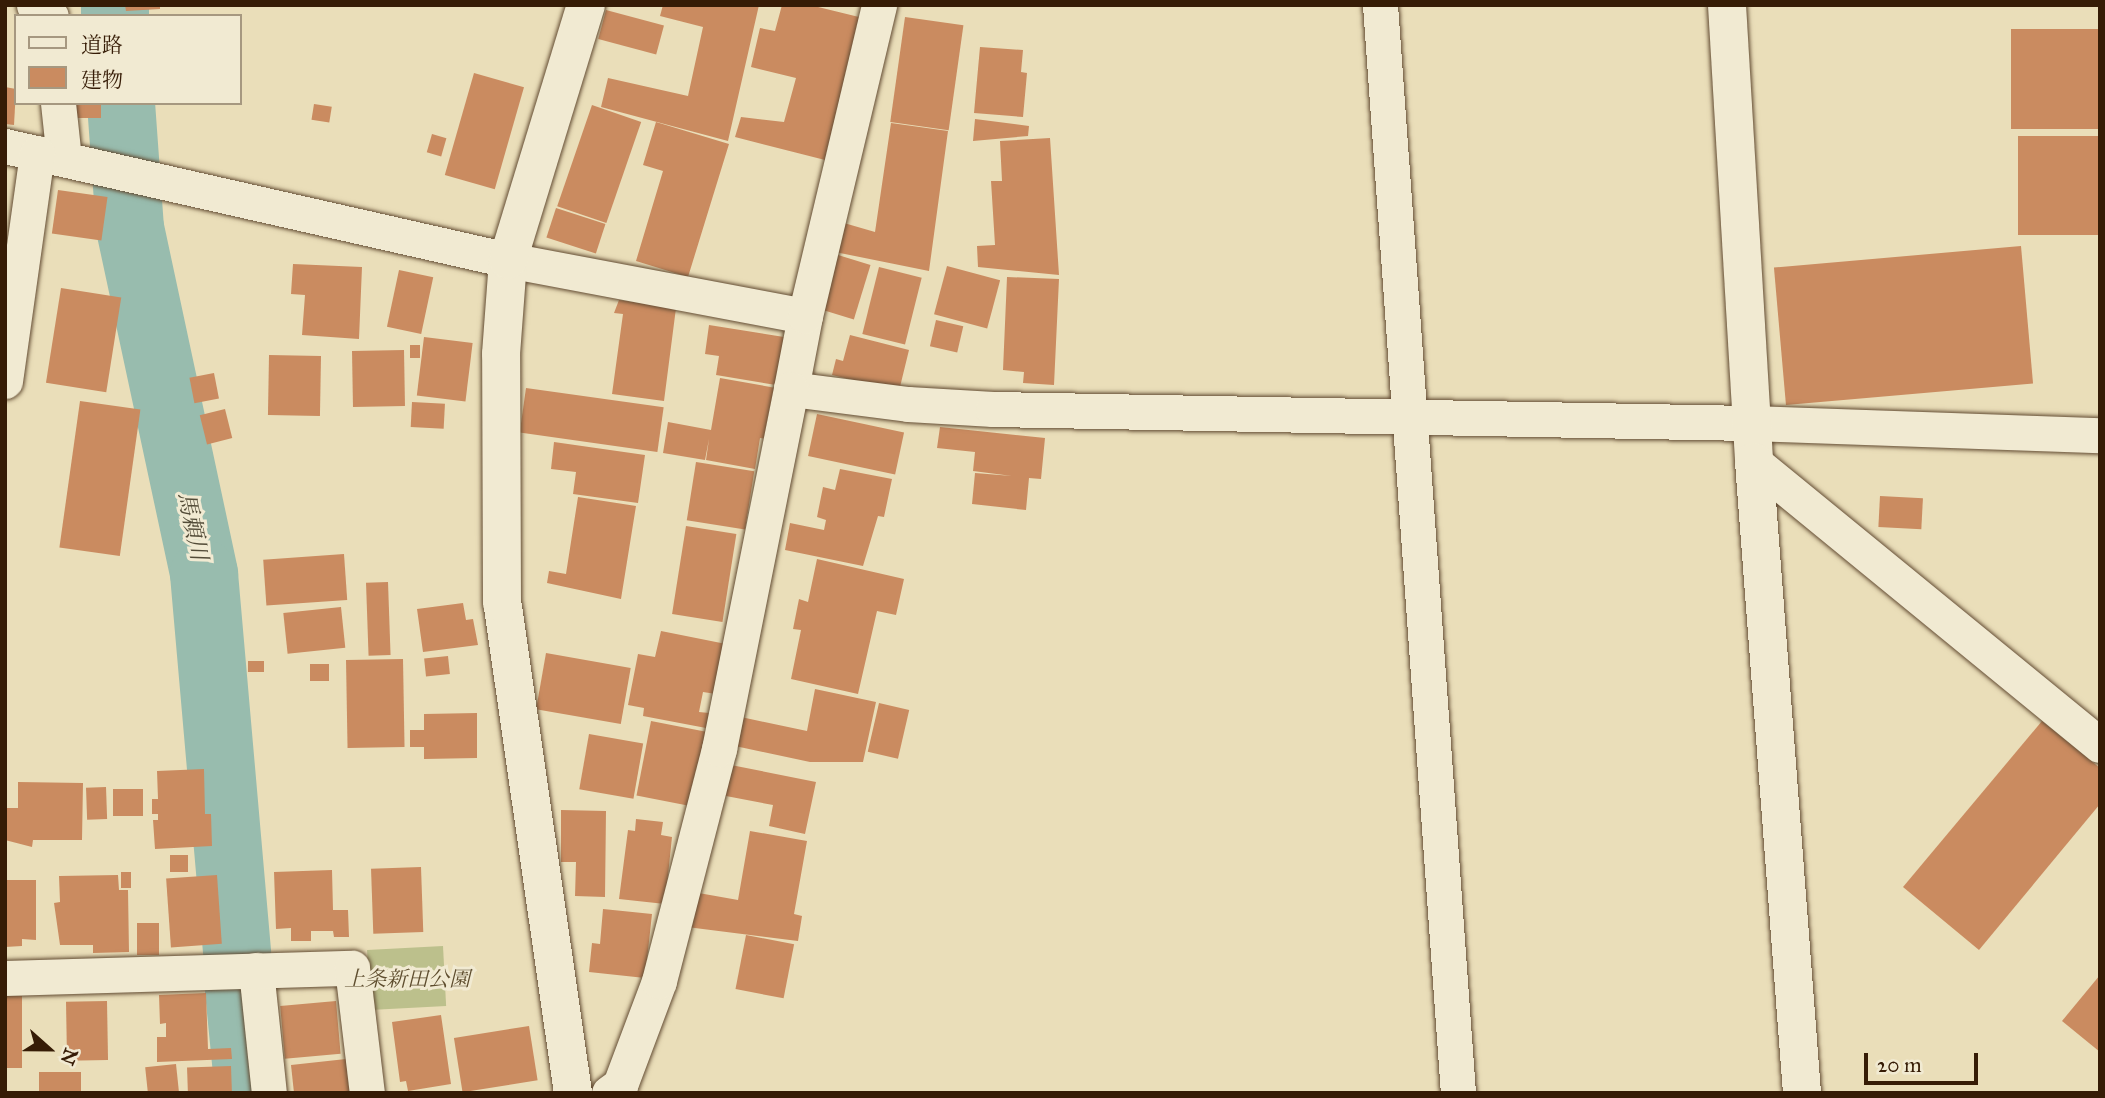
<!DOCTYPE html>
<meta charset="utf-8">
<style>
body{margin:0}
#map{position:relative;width:2105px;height:1098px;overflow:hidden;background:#eadeb9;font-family:"IM FELL Great Primer","Noto Serif JP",serif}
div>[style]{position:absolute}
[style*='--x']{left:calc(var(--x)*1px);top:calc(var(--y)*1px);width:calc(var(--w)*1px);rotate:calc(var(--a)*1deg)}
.green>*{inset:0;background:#bcc08c;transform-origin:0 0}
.river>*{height:68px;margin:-34px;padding:0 34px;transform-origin:34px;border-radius:34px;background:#98bcae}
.building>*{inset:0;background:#ca8b60;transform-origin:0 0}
.roads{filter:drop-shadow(0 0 2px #634c33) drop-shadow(0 0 2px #634c33)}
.street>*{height:35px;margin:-17.5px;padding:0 17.5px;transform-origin:17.5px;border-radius:17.5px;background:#f1ead2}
.secondary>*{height:38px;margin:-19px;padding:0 19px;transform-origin:19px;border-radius:19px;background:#f1ead2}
span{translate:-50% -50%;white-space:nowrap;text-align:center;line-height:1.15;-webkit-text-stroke:6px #f1ead2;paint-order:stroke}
.park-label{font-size:21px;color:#5e4d2e;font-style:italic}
.water-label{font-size:23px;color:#534c38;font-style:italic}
.frame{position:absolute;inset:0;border:7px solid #361c06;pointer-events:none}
.legend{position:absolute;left:14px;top:14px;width:228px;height:91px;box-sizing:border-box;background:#f1ead2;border:2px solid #a69880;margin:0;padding:9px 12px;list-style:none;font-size:21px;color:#361c06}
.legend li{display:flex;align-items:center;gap:14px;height:35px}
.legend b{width:35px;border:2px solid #a69880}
.north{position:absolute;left:14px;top:1014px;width:70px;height:70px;-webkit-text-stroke:5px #f1ead2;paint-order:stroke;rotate:111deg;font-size:19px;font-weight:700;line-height:28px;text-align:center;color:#361c06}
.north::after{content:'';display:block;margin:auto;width:24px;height:32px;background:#361c06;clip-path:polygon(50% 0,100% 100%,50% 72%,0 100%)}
.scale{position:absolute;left:1864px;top:1053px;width:114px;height:32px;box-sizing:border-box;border:4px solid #361c06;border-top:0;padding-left:9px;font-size:21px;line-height:24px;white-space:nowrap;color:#361c06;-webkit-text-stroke:5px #f1ead2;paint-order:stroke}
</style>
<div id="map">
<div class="green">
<div style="left:443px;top:946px;width:60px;height:76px;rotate:87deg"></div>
</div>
<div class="river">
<div style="--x:115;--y:5;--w:11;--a:90"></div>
<div style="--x:121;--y:103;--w:125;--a:85.9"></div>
<div style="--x:130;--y:228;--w:354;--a:77.9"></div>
<div style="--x:204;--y:574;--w:380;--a:85"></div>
<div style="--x:239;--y:991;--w:102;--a:84.4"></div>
</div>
<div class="building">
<div style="clip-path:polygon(125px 5px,160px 5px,160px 9px,126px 11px)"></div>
<div style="clip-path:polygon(663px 5px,759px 5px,728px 141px,601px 107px,608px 78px,688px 96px,703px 27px,660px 16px)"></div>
<div style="clip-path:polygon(782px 5px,810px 5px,863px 18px,829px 161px,735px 137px,741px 117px,784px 122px,796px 78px,751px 67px,760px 28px,775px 31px)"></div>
<div style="left:606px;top:10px;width:60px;height:30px;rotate:15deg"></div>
<div style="left:905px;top:17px;width:59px;height:106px;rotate:8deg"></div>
<div style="left:2100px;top:29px;width:100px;height:89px;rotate:90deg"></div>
<div style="clip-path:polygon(980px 47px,1023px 50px,1021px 72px,1027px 73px,1023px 117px,974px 113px)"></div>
<div style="left:474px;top:73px;width:52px;height:106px;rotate:16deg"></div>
<div style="clip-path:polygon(5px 87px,16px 89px,14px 125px,5px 124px)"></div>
<div style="left:75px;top:103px;width:26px;height:15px"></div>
<div style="left:314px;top:104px;width:18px;height:16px;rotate:9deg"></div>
<div style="left:592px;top:105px;width:52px;height:107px;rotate:19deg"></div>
<div style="clip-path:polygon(975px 119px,1029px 126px,1028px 136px,973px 141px)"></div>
<div style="clip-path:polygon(656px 122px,729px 144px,688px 277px,636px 261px,663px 171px,643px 165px)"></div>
<div style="clip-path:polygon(891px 123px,948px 131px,929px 271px,835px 252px,844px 223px,875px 232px)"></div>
<div style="left:432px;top:134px;width:15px;height:19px;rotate:16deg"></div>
<div style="left:2100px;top:136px;width:99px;height:82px;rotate:90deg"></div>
<div style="clip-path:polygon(1050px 138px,1059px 275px,978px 267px,977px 246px,995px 245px,991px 181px,1002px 181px,1000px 141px)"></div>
<div style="left:58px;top:190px;width:50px;height:44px;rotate:8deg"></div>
<div style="left:556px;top:208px;width:52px;height:31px;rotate:18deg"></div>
<div style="left:2021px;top:246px;width:138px;height:248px;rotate:85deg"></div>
<div style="left:838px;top:255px;width:34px;height:57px;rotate:17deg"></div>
<div style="clip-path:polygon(293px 264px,362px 267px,359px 339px,302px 335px,305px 295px,291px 294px)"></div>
<div style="left:947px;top:266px;width:55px;height:50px;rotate:15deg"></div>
<div style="left:879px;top:267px;width:44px;height:69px;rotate:14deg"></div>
<div style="left:399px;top:270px;width:35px;height:58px;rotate:12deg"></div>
<div style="clip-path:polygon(1007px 277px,1059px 279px,1054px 385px,1023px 383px,1024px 372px,1003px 370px)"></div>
<div style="left:61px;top:288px;width:61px;height:96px;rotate:9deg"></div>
<div style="clip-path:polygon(619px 300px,676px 308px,664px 401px,612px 394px,623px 314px,614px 313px)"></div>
<div style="left:936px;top:320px;width:28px;height:27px;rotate:13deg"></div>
<div style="clip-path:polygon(709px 325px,784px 337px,776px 385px,716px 375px,719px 356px,705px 354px)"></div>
<div style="clip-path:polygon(850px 335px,909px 350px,899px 391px,832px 375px,836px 359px,843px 361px)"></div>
<div style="left:424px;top:337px;width:49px;height:59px;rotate:7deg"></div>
<div style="left:410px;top:345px;width:10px;height:13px"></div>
<div style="left:404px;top:350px;width:56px;height:52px;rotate:89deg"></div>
<div style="left:321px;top:356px;width:60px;height:52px;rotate:91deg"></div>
<div style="left:214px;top:373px;width:26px;height:25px;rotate:79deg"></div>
<div style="clip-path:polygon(720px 378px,776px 388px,767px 439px,760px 438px,755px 469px,706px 460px,709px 439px,705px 460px,663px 453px,668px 422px,711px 430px)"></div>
<div style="left:526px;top:388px;width:139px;height:45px;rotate:8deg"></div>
<div style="left:80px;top:401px;width:61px;height:148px;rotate:8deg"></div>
<div style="left:412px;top:402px;width:33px;height:25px;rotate:3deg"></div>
<div style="left:225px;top:409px;width:30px;height:26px;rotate:76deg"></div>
<div style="left:817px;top:414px;width:89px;height:43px;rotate:12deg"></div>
<div style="clip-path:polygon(940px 427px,1045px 438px,1041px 479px,1029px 478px,1026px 510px,972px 504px,975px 473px,1012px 476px,973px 471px,975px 452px,937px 448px)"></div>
<div style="clip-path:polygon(554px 442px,645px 455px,638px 503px,573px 494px,576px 472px,551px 469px)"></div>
<div style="left:696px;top:462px;width:59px;height:59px;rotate:9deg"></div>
<div style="clip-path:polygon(840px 469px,892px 479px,884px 517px,878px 516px,863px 566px,785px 550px,790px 523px,824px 530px,826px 520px,817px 517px,823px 487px,835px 490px)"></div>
<div style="left:1880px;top:496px;width:43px;height:31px;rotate:3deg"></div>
<div style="clip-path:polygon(578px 497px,636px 506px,621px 599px,547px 583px,549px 571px,566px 574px)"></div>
<div style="left:686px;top:526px;width:51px;height:89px;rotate:9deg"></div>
<div style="left:344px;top:554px;width:46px;height:81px;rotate:86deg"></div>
<div style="clip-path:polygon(817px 559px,904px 579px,896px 615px,877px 611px,858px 694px,791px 679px,801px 630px,793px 629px,799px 599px,808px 602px)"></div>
<div style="left:388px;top:582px;width:73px;height:22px;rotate:88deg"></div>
<div style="clip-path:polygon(463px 603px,466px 620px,473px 619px,478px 645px,423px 652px,417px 609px)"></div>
<div style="left:341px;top:607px;width:41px;height:58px;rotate:84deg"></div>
<div style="clip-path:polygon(661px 631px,726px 644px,716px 694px,703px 692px,699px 712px,709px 713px,706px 728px,643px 716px,644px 708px,628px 705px,638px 654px,655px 657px)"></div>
<div style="left:546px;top:653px;width:86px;height:57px;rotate:10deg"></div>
<div style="left:448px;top:656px;width:18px;height:24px;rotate:84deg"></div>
<div style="left:403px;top:659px;width:88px;height:57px;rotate:89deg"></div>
<div style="left:248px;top:661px;width:16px;height:11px"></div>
<div style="left:310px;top:664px;width:19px;height:17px"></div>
<div style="clip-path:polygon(815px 689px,876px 702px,863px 762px,810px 762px,735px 746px,741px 717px,807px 731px)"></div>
<div style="left:879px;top:703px;width:31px;height:50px;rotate:13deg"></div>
<div style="clip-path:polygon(477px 713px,477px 758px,424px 759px,424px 747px,410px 747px,410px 730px,424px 730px,424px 714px)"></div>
<div style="left:651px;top:721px;width:56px;height:76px;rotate:11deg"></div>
<div style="clip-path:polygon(2042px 721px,2100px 768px,2100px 804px,1979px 950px,1903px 887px)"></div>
<div style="left:589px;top:734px;width:55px;height:56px;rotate:10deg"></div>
<div style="clip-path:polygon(731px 765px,816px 782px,805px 834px,769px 826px,773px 805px,726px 796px,727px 788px,721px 814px,712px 812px)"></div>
<div style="clip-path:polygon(204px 769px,205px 814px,211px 814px,212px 846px,155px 849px,153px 820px,158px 820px,158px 814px,152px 814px,152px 799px,158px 799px,157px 771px)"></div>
<div style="clip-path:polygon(18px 782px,83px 783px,82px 840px,33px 840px,32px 847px,5px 840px,5px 808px,18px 808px)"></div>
<div style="left:106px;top:787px;width:32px;height:20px;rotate:88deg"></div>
<div style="left:113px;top:789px;width:30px;height:27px"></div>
<div style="clip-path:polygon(561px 810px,606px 811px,605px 897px,575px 896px,576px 862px,561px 862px)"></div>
<div style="clip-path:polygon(636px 819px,663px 822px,661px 835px,672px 837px,665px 904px,619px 899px,628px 830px,635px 831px)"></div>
<div style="clip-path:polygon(750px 831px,807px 841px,794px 914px,802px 916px,798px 941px,687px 927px,693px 892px,738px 900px)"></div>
<div style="left:170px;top:855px;width:18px;height:17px"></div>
<div style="left:421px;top:867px;width:65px;height:50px;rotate:88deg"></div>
<div style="clip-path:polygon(332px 870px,333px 910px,348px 910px,349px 937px,334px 937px,333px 931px,311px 931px,311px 941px,291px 941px,291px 928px,276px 929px,274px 872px)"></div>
<div style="left:121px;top:872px;width:10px;height:16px"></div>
<div style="clip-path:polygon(118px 875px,119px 890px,128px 890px,129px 952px,93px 953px,93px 945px,60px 945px,54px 903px,60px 902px,59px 876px)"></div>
<div style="left:217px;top:875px;width:69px;height:51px;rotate:86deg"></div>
<div style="clip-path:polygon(5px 880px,36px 880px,36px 940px,22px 939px,22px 946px,5px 947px)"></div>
<div style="clip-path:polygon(603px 909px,652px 914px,645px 978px,589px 972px,592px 943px,600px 944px)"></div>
<div style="left:159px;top:923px;width:32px;height:22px;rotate:90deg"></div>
<div style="left:746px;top:935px;width:49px;height:55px;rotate:11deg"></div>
<div style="clip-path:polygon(2100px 975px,2100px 1052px,2062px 1021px)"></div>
<div style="clip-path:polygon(206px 993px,208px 1049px,231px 1048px,232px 1059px,157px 1062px,157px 1037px,166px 1037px,166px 1023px,160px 1024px,159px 995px)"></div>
<div style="left:5px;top:996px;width:17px;height:72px"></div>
<div style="left:107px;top:1001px;width:59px;height:41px;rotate:89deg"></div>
<div style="left:336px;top:1001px;width:53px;height:56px;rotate:85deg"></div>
<div style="clip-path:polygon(441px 1015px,451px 1084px,408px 1091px,406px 1081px,400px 1082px,392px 1022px)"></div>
<div style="left:529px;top:1026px;width:55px;height:76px;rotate:81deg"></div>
<div style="clip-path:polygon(346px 1059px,350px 1093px,294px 1093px,291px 1065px)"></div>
<div style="left:176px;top:1064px;width:28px;height:31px;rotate:84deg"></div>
<div style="left:231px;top:1066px;width:27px;height:44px;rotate:88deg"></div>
<div style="left:39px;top:1072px;width:42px;height:21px"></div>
</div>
<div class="roads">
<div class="street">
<div style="--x:34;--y:5;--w:20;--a:33"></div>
<div style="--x:1380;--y:5;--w:1091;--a:85.9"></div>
<div style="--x:58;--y:103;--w:56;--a:83.9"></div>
<div style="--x:5;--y:146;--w:516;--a:12.77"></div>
<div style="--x:508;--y:260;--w:302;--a:10.7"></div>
<div style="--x:805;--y:316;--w:74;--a:100.9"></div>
<div style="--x:791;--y:389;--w:118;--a:7.3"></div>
<div style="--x:908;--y:404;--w:85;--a:3.4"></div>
<div style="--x:993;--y:409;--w:758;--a:1.06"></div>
<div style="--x:1751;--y:423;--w:349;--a:2"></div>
<div style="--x:805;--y:316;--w:320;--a:-76.6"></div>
<div style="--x:5;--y:381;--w:230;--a:-82"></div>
<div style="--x:1754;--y:462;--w:447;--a:39.3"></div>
<div style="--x:256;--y:970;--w:124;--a:84"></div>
<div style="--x:5;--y:978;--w:347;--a:-1.7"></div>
<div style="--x:352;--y:968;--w:126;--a:83.2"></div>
<div style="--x:609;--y:1093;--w:14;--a:-36"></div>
<div style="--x:620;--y:1085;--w:111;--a:-69.4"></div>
<div style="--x:659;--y:981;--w:240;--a:-75.5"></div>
<div style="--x:719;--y:749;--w:367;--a:-78.7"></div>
</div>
<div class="secondary">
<div style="--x:1727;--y:5;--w:458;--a:86.6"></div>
<div style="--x:1754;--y:462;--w:633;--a:85.65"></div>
<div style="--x:573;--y:1093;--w:495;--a:-98.2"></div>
<div style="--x:502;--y:603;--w:249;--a:-90.2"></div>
<div style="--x:501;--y:354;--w:94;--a:-85.7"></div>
<div style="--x:508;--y:260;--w:267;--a:-73"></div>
</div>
</div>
<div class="park-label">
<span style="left:407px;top:979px">上条新田公園</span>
</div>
<div class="water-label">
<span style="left:193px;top:526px;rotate:78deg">馬頼川</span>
</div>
<div class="frame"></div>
<ul class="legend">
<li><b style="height:9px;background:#f1ead2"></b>道路</li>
<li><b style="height:19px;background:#ca8b60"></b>建物</li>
</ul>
<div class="north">N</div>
<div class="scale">20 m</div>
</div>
